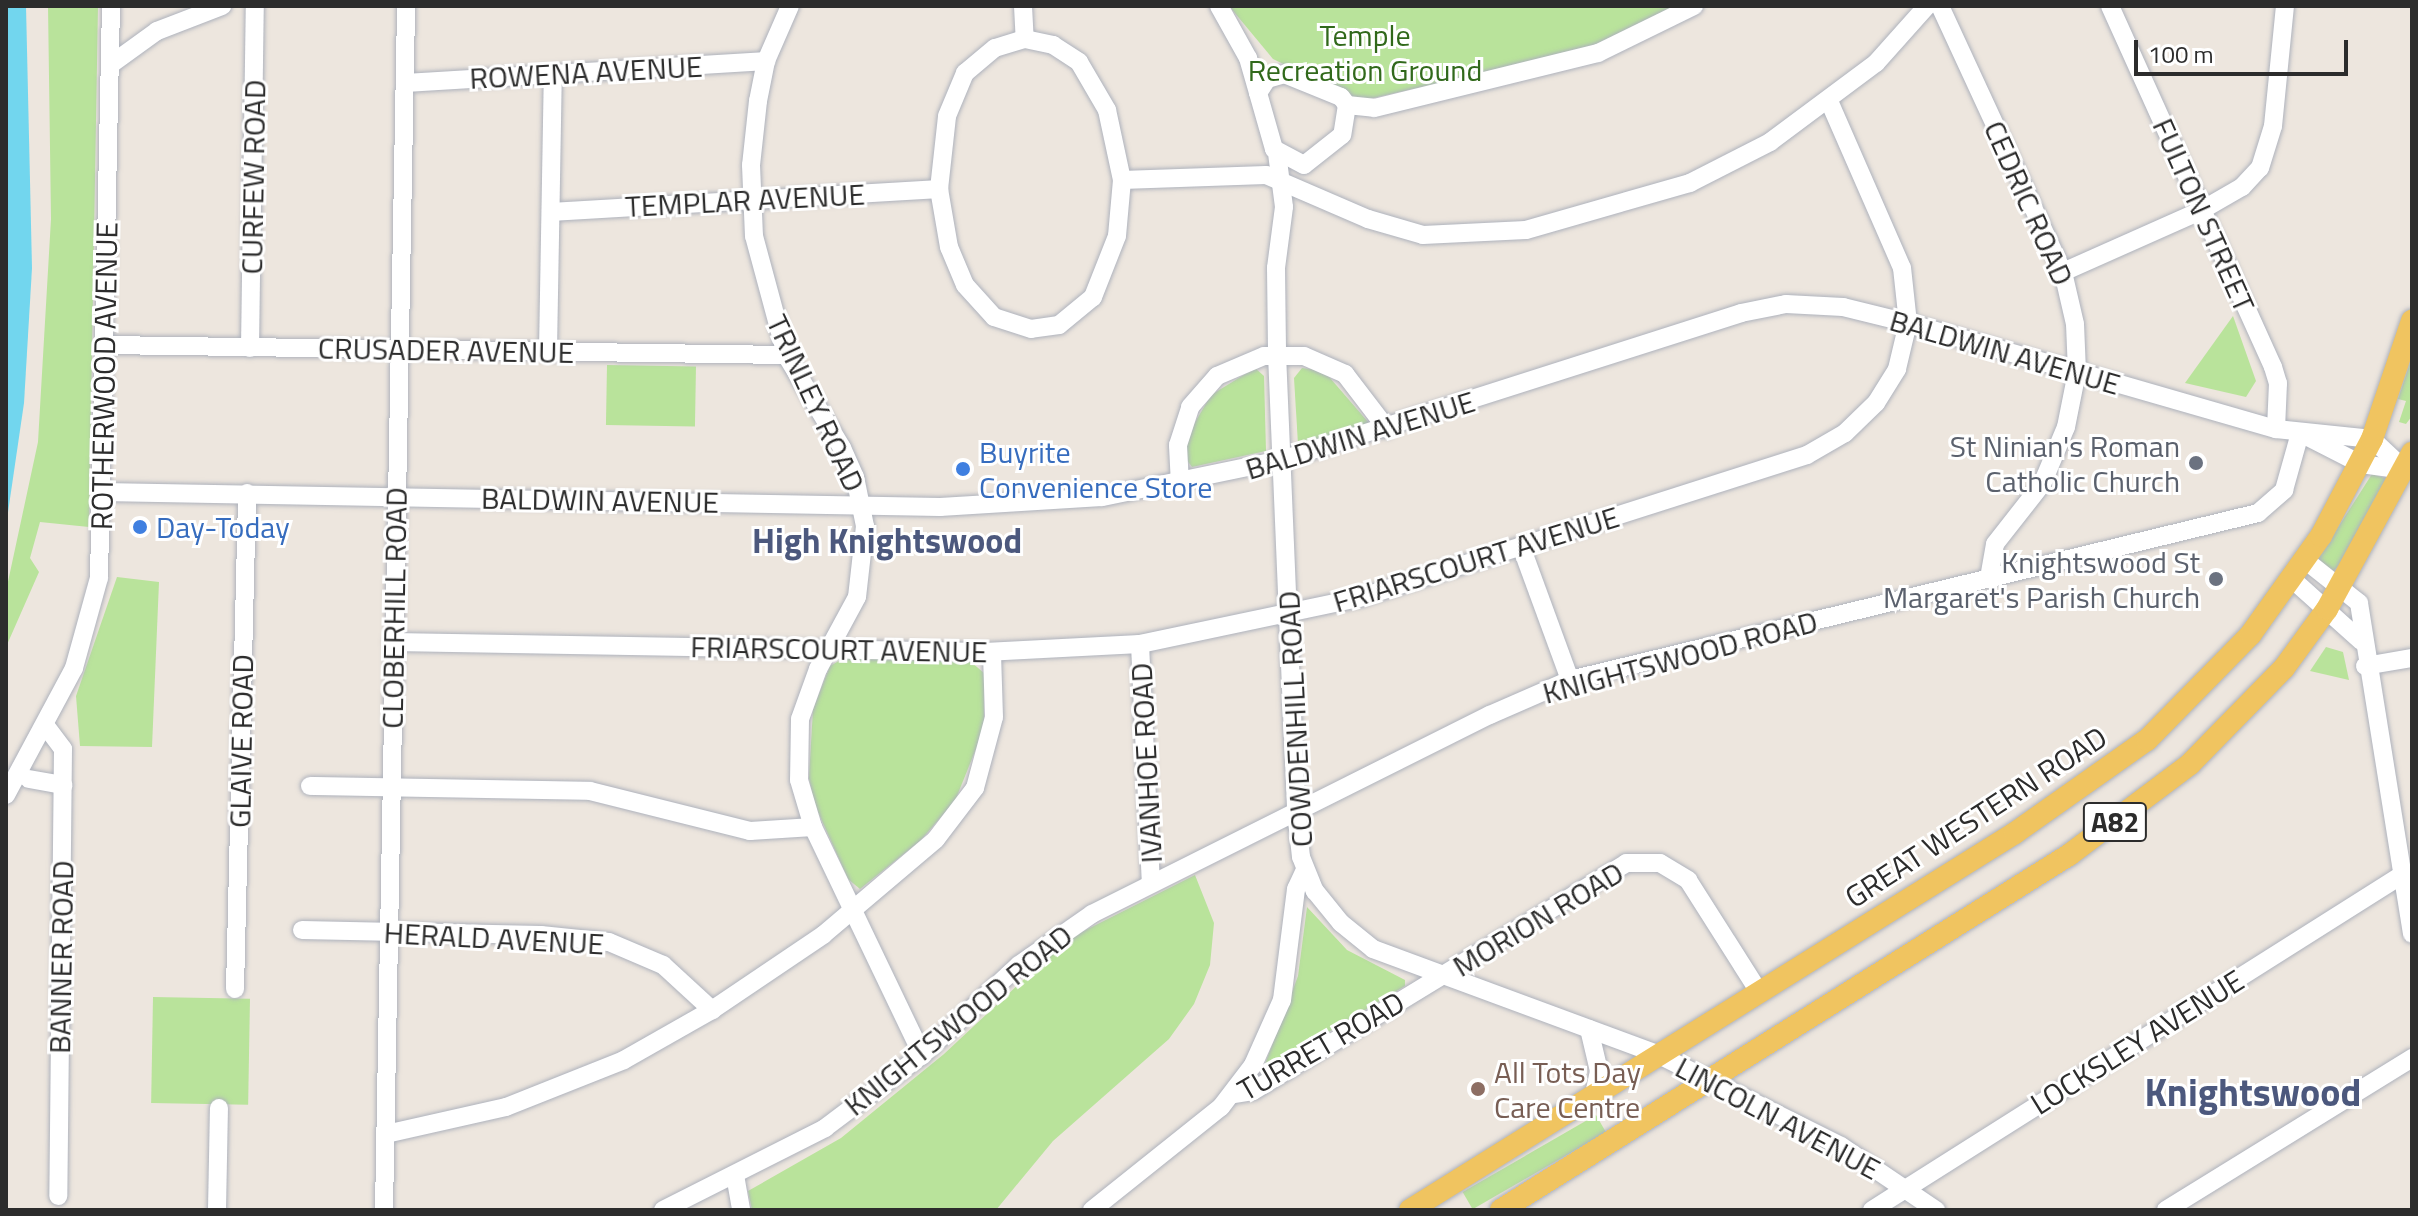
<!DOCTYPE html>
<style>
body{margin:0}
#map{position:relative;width:2418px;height:1216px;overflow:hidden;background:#ede6de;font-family:"Titillium Web",sans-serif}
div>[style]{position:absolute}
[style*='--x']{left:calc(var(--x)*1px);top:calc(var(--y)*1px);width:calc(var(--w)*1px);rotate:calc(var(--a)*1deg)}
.green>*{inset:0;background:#b9e39b;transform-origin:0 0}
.water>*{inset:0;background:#72d6ee}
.roads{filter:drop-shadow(0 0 2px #aeb2bc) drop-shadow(0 0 2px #aeb2bc)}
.minor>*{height:18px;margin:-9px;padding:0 9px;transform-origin:9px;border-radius:9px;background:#fff}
.major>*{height:22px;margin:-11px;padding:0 11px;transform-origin:11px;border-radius:11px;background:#f0c460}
.dots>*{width:22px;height:22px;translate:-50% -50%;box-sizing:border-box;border:4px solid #fff;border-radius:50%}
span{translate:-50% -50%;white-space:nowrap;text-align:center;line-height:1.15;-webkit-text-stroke:6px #fff;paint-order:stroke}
.shield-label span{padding:2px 6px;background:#fff;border:2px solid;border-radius:6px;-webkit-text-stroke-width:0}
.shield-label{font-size:28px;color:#2c2c2c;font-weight:700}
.park-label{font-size:30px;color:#31691b}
.street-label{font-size:30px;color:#2c2c2c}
.worship-label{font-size:30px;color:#5b616d}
.right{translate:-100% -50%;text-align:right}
.shop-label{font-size:30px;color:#366cbe}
.left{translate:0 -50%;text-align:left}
.education-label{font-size:30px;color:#785e54}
.quarter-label{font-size:34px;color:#4c587d;font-weight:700}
.district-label{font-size:38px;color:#4c587d;font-weight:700}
.frame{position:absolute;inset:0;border:8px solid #2c2c2c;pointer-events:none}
.scale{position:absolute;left:2134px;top:40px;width:214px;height:36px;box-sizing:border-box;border:4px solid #2c2c2c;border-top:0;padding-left:10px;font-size:24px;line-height:28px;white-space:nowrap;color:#2c2c2c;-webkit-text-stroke:6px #fff;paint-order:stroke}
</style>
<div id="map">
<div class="green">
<div style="clip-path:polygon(48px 6px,98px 6px,89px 527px,40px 522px,30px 558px,39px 572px,6px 647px,6px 591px,38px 442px,51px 219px)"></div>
<div style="clip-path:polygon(1229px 6px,1677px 6px,1607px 45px,1360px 101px,1273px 59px)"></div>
<div style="clip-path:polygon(2233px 316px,2256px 381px,2246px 397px,2185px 383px)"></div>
<div style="clip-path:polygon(2412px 357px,2412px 416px,2406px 424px,2399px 422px,2406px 401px,2398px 399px)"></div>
<div style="left:607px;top:365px;width:89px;height:60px;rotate:1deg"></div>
<div style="clip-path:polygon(1255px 368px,1264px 376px,1266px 451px,1192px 467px,1186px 459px,1187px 436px,1211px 395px)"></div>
<div style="clip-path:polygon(1302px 368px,1324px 371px,1369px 423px,1306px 447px,1298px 444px,1294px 378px)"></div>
<div style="clip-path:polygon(2372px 474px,2388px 479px,2348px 558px,2332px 572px,2316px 562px)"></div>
<div style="clip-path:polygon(117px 577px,159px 582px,152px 747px,80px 746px,76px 696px)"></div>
<div style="clip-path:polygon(2326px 647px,2343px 652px,2349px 680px,2310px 671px)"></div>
<div style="clip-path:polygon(844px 658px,971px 662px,984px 673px,984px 729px,955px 801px,920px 841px,860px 889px,848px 879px,814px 803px,809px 778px,813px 709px,830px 666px)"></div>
<div style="clip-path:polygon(1195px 875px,1214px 923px,1210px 965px,1194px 1004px,1169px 1039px,1053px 1141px,996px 1210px,752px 1210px,748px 1191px,841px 1138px,944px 1054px,1066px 940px)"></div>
<div style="clip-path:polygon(1307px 907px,1347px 950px,1405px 980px,1405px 986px,1262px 1072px,1298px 976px)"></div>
<div style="left:153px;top:997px;width:97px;height:106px;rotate:1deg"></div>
<div style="left:1596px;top:1115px;width:20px;height:154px;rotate:60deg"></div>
</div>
<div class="water">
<div style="clip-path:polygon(6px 6px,26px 6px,32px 268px,24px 403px,6px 526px)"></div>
</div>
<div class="roads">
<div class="minor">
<div style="--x:790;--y:6;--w:60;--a:113.6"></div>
<div style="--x:766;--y:61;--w:41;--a:101.3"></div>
<div style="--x:758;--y:101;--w:64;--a:96.2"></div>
<div style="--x:751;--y:165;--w:71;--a:87.6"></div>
<div style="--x:754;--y:236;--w:123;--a:74.9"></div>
<div style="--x:786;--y:355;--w:109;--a:58.9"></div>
<div style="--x:842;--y:448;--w:32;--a:66"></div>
<div style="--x:855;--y:477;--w:50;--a:78.5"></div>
<div style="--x:865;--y:526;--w:71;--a:96.4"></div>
<div style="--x:857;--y:597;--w:82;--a:118.4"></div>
<div style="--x:818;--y:669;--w:53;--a:109.8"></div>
<div style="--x:800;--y:719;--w:61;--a:90.9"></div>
<div style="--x:799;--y:780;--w:49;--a:73.4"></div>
<div style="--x:813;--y:827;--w:253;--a:64.4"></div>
<div style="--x:1023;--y:6;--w:33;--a:87"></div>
<div style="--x:1219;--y:6;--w:60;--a:60.9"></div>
<div style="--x:1248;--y:58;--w:36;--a:74"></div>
<div style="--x:1940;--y:6;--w:293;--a:65.2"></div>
<div style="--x:2063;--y:272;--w:53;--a:77"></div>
<div style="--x:2075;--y:324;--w:48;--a:87.6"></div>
<div style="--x:2077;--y:372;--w:56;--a:101.3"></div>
<div style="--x:2066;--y:427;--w:62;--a:112.8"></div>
<div style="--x:2042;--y:484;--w:76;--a:128.1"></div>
<div style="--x:1995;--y:544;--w:35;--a:100"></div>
<div style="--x:2110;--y:6;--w:396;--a:65.7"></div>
<div style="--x:2273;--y:367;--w:17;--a:73"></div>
<div style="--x:2278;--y:383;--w:46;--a:92.5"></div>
<div style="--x:1025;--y:39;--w:29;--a:12"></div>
<div style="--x:1053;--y:45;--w:31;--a:33"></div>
<div style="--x:1079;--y:62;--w:56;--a:59.7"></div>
<div style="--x:1107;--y:110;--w:72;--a:77.9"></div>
<div style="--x:1122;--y:180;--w:56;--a:95.1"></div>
<div style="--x:1117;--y:236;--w:66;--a:111.5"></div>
<div style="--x:1093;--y:297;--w:44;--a:140.5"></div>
<div style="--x:1059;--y:325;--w:28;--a:172"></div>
<div style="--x:1031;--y:329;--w:39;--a:-162"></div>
<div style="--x:994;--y:317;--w:43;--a:-132.2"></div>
<div style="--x:965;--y:285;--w:41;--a:-112.8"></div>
<div style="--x:949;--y:247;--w:59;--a:-99.8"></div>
<div style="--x:939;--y:189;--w:73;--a:-83.7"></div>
<div style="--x:947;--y:116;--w:47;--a:-67.3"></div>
<div style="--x:965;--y:73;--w:39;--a:-40"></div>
<div style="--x:995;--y:48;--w:31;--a:-17"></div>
<div style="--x:110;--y:65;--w:58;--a:-35.9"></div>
<div style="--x:157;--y:31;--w:70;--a:-21"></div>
<div style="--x:1284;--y:74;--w:61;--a:22"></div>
<div style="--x:1341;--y:97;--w:10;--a:53"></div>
<div style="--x:1347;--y:105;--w:30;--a:99"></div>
<div style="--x:1342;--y:135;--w:48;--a:141.7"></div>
<div style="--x:1304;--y:165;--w:34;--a:-152"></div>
<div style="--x:1274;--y:149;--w:58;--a:-105.9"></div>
<div style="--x:1258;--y:93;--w:17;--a:-57"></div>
<div style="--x:1267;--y:79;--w:18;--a:-16"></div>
<div style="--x:406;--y:83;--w:361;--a:-3.5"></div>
<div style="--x:1347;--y:105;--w:27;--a:6"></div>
<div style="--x:1374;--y:108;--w:231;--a:-13.8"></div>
<div style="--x:1598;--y:53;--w:107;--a:-26.1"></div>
<div style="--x:1277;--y:153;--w:54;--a:82.6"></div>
<div style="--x:1284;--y:207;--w:62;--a:97.5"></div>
<div style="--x:1276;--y:268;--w:86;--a:89.3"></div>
<div style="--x:1277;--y:354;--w:457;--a:87.6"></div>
<div style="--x:1296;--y:811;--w:46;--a:83.8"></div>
<div style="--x:1301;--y:857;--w:37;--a:68"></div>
<div style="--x:1315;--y:891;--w:41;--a:50.9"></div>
<div style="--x:1341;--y:923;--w:41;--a:39.1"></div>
<div style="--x:1373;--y:949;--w:305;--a:20.3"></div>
<div style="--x:1659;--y:1055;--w:203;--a:26.6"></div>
<div style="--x:1841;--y:1146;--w:115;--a:34"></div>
<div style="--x:1122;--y:180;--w:144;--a:-2"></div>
<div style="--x:1266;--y:175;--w:111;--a:23.3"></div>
<div style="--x:1368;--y:219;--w:57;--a:16.2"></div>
<div style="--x:1423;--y:235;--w:103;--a:-2.8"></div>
<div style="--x:1526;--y:230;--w:171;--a:-16"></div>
<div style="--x:1690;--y:183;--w:90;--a:-27.1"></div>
<div style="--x:1770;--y:142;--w:132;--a:-36.7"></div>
<div style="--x:1876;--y:63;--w:76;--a:-48.2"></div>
<div style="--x:551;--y:212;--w:389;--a:-3.4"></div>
<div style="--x:2063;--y:272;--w:152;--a:-24"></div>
<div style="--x:2202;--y:210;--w:46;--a:-29.9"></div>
<div style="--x:2242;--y:187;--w:26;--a:-47"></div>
<div style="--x:2260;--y:168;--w:44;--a:-72.8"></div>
<div style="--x:2273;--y:126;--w:121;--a:-84.3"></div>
<div style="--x:105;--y:345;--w:681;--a:0.84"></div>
<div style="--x:250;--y:348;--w:342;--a:-89.2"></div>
<div style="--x:548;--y:351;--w:277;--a:-89"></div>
<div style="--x:2306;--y:436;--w:62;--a:27"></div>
<div style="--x:2361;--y:464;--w:44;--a:7.8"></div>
<div style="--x:1180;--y:484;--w:39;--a:-93"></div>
<div style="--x:1178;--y:445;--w:40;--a:-72"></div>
<div style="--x:1190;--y:407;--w:41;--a:-48.9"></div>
<div style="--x:1217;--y:376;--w:51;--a:-23.1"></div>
<div style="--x:1264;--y:356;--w:40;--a:0"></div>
<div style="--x:1304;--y:356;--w:45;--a:23.7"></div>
<div style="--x:1345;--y:374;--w:69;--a:52.6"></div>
<div style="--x:102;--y:492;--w:838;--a:1.03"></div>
<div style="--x:940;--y:507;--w:162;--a:-3.5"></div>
<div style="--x:1102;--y:497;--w:183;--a:-11.7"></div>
<div style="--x:1281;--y:460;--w:483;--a:-17.7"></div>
<div style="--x:1741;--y:313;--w:46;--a:-11.3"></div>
<div style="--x:1786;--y:304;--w:57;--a:3"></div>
<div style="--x:1843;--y:307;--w:67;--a:13.8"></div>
<div style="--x:1908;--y:323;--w:383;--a:16.1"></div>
<div style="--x:2276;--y:429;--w:97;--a:5.9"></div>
<div style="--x:2372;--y:439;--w:45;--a:43.2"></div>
<div style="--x:1521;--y:546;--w:143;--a:69.9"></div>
<div style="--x:2305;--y:560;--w:69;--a:38.5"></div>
<div style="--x:2359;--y:603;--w:335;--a:80.9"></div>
<div style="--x:2292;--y:579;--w:93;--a:41.9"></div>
<div style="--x:393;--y:642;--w:592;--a:0.97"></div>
<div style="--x:985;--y:652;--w:155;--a:-3"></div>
<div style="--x:1140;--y:644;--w:224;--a:-11.9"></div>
<div style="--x:1359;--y:598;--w:470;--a:-17.7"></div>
<div style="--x:1807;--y:455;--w:44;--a:-30.1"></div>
<div style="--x:1845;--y:433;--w:43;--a:-44.1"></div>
<div style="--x:1876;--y:403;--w:40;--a:-58"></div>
<div style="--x:1897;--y:369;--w:47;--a:-76.6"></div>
<div style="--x:1908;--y:323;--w:55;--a:-96.2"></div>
<div style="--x:1902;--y:268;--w:180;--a:-113.6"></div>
<div style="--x:1140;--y:644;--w:238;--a:87.4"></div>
<div style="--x:2365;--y:666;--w:48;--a:-9.7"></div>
<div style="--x:45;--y:725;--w:30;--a:53"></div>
<div style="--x:63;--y:749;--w:447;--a:90.6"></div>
<div style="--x:29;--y:779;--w:35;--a:10"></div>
<div style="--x:310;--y:786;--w:280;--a:1"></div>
<div style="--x:590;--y:791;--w:165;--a:14"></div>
<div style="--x:750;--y:831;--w:63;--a:-3.6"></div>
<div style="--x:6;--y:795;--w:144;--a:-61.8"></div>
<div style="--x:74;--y:668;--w:93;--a:-74.5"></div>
<div style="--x:99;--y:578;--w:572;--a:-88.8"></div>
<div style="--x:302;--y:930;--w:239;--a:1.2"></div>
<div style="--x:541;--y:935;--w:68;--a:5.9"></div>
<div style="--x:609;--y:942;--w:59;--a:23.1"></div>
<div style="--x:663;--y:965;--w:67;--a:42.6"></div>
<div style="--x:235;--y:989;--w:496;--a:-88.6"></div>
<div style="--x:1589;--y:1029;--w:43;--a:76.6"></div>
<div style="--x:1599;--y:1071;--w:25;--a:102"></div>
<div style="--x:1234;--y:1094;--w:19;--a:-9"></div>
<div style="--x:1253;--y:1091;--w:437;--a:-31.4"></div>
<div style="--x:1626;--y:863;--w:34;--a:0"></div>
<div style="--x:1660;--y:863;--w:33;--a:31"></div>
<div style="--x:1688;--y:880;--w:133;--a:57.6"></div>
<div style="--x:386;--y:1134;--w:123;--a:-12.7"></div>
<div style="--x:506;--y:1107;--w:127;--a:-21.7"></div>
<div style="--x:624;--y:1060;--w:101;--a:-29.6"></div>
<div style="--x:712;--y:1010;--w:134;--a:-34"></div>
<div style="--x:823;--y:935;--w:148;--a:-40.3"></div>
<div style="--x:936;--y:839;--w:64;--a:-52.6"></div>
<div style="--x:975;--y:788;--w:73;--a:-75"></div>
<div style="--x:994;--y:717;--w:65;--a:-91.8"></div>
<div style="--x:735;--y:1175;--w:36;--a:80"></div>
<div style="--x:217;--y:1210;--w:102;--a:-88.9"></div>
<div style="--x:384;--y:1210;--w:1204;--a:-88.95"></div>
<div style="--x:663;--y:1210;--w:182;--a:-26.8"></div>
<div style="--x:825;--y:1128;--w:121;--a:-37"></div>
<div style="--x:922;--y:1055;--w:132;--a:-42.9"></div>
<div style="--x:1019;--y:965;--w:89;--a:-34.9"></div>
<div style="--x:1092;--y:914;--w:445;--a:-26.6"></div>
<div style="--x:1490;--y:715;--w:87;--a:-23.6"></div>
<div style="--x:1570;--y:680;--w:708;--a:-13.64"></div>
<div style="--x:2258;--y:513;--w:35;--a:-41"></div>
<div style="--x:2284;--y:490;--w:59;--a:-74.3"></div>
<div style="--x:1092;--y:1210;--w:165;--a:-38.6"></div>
<div style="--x:1221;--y:1107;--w:53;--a:-52.7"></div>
<div style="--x:1253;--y:1065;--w:71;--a:-66"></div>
<div style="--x:1282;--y:1000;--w:112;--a:-82.8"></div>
<div style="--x:1296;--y:889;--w:21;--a:-65"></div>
<div style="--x:1872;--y:1210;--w:627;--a:-32.3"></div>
<div style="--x:2166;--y:1210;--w:289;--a:-31.7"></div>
</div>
<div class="major">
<div style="--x:1410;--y:1210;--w:713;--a:-31.93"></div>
<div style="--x:2015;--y:833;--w:161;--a:-35.2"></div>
<div style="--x:2147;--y:740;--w:148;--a:-45.5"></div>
<div style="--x:2251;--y:634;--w:120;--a:-54.5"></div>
<div style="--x:2321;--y:536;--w:110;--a:-62.3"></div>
<div style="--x:2372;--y:439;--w:125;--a:-71.3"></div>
<div style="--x:1501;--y:1210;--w:670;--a:-32.01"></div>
<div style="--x:2069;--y:855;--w:151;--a:-36.9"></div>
<div style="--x:2190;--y:764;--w:134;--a:-45.6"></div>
<div style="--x:2284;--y:668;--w:73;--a:-53.9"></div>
<div style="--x:2327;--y:609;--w:178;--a:-61.4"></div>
</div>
</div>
<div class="dots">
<div style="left:2196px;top:463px;background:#6b7280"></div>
<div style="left:963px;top:469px;background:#3f7fe0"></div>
<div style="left:140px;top:527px;background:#3f7fe0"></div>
<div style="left:2216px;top:579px;background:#6b7280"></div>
<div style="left:1478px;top:1089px;background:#8d6e63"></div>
</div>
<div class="shield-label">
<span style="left:2115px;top:822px">A82</span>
</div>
<div class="park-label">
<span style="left:1365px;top:52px">Temple<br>Recreation Ground</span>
</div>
<div class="street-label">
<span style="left:586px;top:72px;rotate:-3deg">ROWENA AVENUE</span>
<span style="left:253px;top:177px;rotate:-89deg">CURFEW ROAD</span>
<span style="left:745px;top:200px;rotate:-3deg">TEMPLAR AVENUE</span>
<span style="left:2029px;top:203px;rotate:66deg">CEDRIC ROAD</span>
<span style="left:2204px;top:215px;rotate:66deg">FULTON STREET</span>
<span style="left:446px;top:350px;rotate:1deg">CRUSADER AVENUE</span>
<span style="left:2005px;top:352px;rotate:16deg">BALDWIN AVENUE</span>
<span style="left:104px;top:376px;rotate:-89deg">ROTHERWOOD AVENUE</span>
<span style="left:816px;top:403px;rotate:65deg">TRINLEY ROAD</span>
<span style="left:1360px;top:435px;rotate:-17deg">BALDWIN AVENUE</span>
<span style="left:600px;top:500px;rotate:1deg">BALDWIN AVENUE</span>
<span style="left:1476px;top:559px;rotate:-17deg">FRIARSCOURT AVENUE</span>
<span style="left:394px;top:608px;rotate:-89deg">CLOBERHILL ROAD</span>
<span style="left:839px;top:649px;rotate:1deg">FRIARSCOURT AVENUE</span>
<span style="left:1680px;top:657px;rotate:-15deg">KNIGHTSWOOD ROAD</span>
<span style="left:1295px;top:719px;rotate:-93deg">COWDENHILL ROAD</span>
<span style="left:241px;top:741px;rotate:-89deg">GLAIVE ROAD</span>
<span style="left:1146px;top:763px;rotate:-93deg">IVANHOE ROAD</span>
<span style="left:1976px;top:817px;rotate:-33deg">GREAT WESTERN ROAD</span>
<span style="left:1538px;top:919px;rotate:-31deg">MORION ROAD</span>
<span style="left:494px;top:938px;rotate:3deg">HERALD AVENUE</span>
<span style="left:61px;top:957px;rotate:-89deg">BANNER ROAD</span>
<span style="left:958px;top:1020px;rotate:-39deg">KNIGHTSWOOD ROAD</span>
<span style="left:2137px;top:1042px;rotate:-32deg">LOCKSLEY AVENUE</span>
<span style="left:1321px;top:1046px;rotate:-30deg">TURRET ROAD</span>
<span style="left:1778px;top:1118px;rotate:28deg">LINCOLN AVENUE</span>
</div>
<div class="worship-label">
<span class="right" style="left:2180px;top:463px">St Ninian's Roman<br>Catholic Church</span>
<span class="right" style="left:2200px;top:579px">Knightswood St<br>Margaret's Parish Church</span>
</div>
<div class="shop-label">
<span class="left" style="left:979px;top:469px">Buyrite<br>Convenience Store</span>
<span class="left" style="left:156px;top:527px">Day-Today</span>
</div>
<div class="education-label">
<span class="left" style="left:1494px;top:1089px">All Tots Day<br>Care Centre</span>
</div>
<div class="quarter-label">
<span style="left:887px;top:541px">High Knightswood</span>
</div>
<div class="district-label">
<span style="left:2253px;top:1093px">Knightswood</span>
</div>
<div class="frame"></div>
<div class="scale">100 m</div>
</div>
